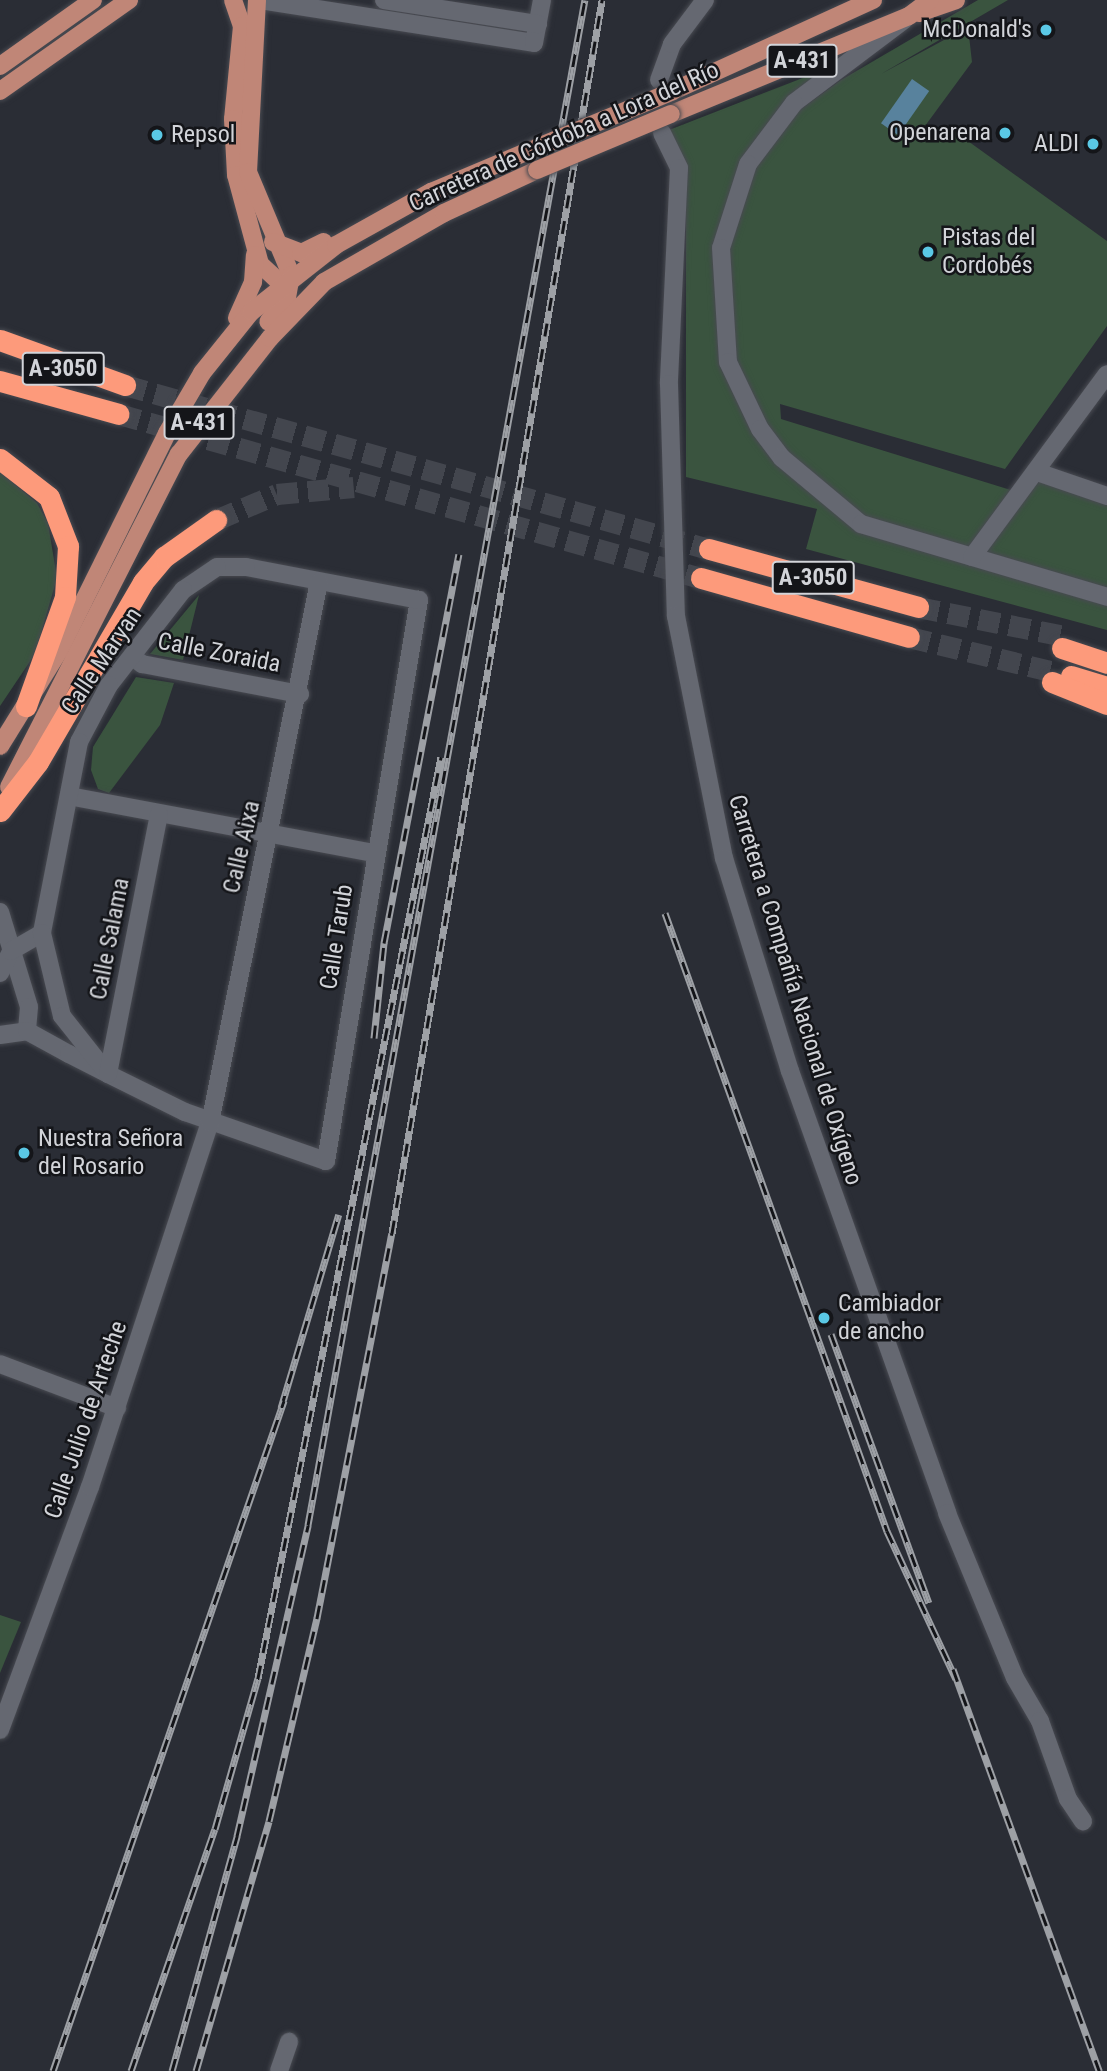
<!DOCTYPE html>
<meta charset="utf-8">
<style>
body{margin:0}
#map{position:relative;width:1107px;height:2071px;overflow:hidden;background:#2a2d35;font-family:"Roboto Condensed",sans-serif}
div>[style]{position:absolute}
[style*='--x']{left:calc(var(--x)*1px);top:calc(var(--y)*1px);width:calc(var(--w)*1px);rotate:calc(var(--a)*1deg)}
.green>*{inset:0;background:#3a543f}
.water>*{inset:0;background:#58829d;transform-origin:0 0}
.highway-tunnel>*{height:21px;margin-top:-10.5px;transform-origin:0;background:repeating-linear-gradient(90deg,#43464e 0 21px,transparent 0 31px)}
.roads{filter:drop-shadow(0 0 2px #484a51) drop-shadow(0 0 2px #484a51)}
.minor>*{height:18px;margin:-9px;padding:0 9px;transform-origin:9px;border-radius:9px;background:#656871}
.major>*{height:18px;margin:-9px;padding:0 9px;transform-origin:9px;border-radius:9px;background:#c08677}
.highway>*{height:21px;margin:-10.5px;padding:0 10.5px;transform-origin:10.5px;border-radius:10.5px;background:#fd9a7b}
.rail>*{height:7px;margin-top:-3.5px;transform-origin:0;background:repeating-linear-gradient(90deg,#141519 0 13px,#9da0a5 0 26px);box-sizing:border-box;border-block:2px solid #9da0a5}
.bridges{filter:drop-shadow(0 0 2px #484a51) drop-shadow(0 0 2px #484a51)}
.major-bridge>*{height:18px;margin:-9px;padding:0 9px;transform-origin:9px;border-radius:9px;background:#c08677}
.dots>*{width:19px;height:19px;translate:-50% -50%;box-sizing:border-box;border:4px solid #141519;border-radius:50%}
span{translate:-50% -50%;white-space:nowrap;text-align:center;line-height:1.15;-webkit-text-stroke:5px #141519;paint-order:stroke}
.shield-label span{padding:2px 5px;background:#141519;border:2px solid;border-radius:5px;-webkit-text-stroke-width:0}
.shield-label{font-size:23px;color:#d2d4d9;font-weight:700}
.poi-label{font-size:24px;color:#d2d4d9}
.right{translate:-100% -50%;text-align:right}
.left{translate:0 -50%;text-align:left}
.street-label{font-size:24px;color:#d2d4d9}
</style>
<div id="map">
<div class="green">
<div style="clip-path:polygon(978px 0,1008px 0,881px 74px,968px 27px,972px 62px,925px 126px,939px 136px,947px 126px,1107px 241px,1107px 326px,1005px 469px,780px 404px,781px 419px,1014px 491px,1037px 472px,1107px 505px,1107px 588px,987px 561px,1107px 597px,1107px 630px,806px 549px,817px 509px,686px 477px,686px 165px,669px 130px,826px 69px,772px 130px,841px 80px)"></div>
<div style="clip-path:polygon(0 472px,37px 503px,48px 523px,57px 578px,35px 654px,0 706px)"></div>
<div style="clip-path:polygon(199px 595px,183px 660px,150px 654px)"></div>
<div style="clip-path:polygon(136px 677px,174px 683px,160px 725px,109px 793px,98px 789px,91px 770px,93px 747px)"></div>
<div style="clip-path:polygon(0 1615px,21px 1622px,0 1673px)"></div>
</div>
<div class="water">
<div style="left:912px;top:79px;width:21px;height:54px;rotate:35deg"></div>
</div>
<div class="highway-tunnel">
<div style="--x:125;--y:385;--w:607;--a:15.69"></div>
<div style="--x:119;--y:414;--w:605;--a:15.74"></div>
<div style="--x:216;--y:520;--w:66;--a:-23.1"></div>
<div style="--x:277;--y:494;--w:77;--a:-5.2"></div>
<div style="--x:918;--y:607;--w:150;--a:11.2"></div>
<div style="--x:909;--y:637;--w:150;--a:13.5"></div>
</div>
<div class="roads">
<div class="minor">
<div style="--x:260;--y:0;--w:277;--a:8.9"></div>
<div style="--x:534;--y:43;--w:44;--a:-79.5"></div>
<div style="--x:384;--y:0;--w:156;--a:8.9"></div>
<div style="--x:904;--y:20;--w:138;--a:143"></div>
<div style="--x:794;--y:103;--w:76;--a:127"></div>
<div style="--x:748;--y:164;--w:88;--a:107.8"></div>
<div style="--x:721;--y:248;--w:114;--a:86.5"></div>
<div style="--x:728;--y:362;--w:74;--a:64.5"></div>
<div style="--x:760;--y:429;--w:36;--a:53"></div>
<div style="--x:782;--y:458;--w:103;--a:39.9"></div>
<div style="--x:861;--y:524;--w:257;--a:16.5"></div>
<div style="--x:659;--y:80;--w:38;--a:-70"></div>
<div style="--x:672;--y:44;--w:55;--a:-53.1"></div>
<div style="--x:662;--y:133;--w:39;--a:64"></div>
<div style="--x:679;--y:168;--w:216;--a:92.7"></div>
<div style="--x:669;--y:384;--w:232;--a:88.3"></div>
<div style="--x:676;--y:616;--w:247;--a:78.8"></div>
<div style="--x:724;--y:858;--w:223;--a:72.8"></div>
<div style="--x:790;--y:1071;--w:469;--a:70.4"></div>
<div style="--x:947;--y:1513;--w:178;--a:67.6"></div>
<div style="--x:1015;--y:1678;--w:50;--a:59.8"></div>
<div style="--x:1040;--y:1721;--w:83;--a:70.3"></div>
<div style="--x:1068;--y:1799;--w:27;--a:56"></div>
<div style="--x:1037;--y:472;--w:74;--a:18.9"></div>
<div style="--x:972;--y:557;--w:227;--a:-53.6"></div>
<div style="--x:132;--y:656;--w:13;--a:39"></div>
<div style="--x:142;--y:664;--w:161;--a:10.8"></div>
<div style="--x:69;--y:796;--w:311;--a:10.6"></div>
<div style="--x:0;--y:912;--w:99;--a:73"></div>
<div style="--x:29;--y:1007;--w:24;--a:95"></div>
<div style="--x:0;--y:973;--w:25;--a:-63"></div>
<div style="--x:11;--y:951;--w:36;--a:-30"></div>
<div style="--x:0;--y:1035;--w:27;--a:-8"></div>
<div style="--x:27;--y:1031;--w:48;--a:28.7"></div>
<div style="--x:69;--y:1054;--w:44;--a:27.1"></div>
<div style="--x:108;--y:1074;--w:86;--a:26.3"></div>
<div style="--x:185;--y:1112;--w:149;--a:19.2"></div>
<div style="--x:326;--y:1161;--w:569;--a:-80.59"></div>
<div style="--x:419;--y:600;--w:176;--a:-169.2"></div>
<div style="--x:246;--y:567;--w:29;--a:180"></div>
<div style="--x:217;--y:567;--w:41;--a:145.9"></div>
<div style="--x:183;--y:590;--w:120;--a:127.9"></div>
<div style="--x:109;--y:685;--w:64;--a:117.8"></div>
<div style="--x:79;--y:742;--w:195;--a:101"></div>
<div style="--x:42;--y:933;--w:85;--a:76.5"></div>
<div style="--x:62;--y:1016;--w:74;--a:51.6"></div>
<div style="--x:108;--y:1074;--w:265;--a:-78.9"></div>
<div style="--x:0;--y:1364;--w:125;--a:20.6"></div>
<div style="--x:0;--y:1730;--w:259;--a:-69.7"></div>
<div style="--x:90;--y:1487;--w:383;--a:-71.8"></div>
<div style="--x:210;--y:1123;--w:552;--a:-78.61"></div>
<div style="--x:279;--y:2071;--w:31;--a:-71"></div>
</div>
<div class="major">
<div style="--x:233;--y:0;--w:28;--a:71"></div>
<div style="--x:242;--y:26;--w:93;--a:95.5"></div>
<div style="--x:233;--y:119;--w:56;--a:86.9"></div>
<div style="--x:236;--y:175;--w:92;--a:74.9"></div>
<div style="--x:260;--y:264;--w:38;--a:43"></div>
<div style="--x:257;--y:0;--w:172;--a:93"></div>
<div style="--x:248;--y:172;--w:112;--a:67.3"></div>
<div style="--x:291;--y:275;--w:22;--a:100"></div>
<div style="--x:287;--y:297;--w:31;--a:127"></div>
<div style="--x:919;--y:13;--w:39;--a:-19"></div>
<div style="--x:0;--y:66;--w:114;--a:-35.4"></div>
<div style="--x:0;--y:91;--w:158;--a:-35.2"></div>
<div style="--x:673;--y:91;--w:220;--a:-24.5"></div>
<div style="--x:671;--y:114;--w:257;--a:-22.4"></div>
<div style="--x:909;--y:16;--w:26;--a:-37"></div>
<div style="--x:273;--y:242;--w:30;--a:21"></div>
<div style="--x:301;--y:253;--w:25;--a:-26"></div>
<div style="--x:237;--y:318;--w:39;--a:-66"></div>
<div style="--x:253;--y:282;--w:27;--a:-86"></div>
<div style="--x:0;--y:746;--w:112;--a:-58.2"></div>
<div style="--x:59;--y:651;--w:243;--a:-63.6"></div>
<div style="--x:167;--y:433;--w:69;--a:-59.7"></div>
<div style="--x:202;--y:373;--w:78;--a:-51.2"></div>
<div style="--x:251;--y:312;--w:108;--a:-38.2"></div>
<div style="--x:336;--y:245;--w:109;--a:-29.2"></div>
<div style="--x:431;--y:192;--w:116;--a:-22.8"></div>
<div style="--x:9;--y:787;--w:374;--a:-63"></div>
<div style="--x:179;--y:454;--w:147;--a:-51.9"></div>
<div style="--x:270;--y:338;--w:78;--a:-46"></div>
<div style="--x:324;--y:282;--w:138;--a:-29.9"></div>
<div style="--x:444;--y:213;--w:102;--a:-24.8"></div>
</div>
<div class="highway">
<div style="--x:0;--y:340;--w:133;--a:19.8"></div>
<div style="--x:0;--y:381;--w:123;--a:15.5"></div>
<div style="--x:0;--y:459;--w:62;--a:37.8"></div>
<div style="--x:49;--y:497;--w:53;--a:68.8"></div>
<div style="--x:68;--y:546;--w:51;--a:93.4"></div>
<div style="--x:65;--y:597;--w:116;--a:109.7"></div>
<div style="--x:709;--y:549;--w:217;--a:15.5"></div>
<div style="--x:701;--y:578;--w:216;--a:15.8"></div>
<div style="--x:1062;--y:648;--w:47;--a:18.4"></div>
<div style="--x:1071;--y:676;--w:38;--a:17"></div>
<div style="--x:1052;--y:682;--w:59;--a:21.8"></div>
<div style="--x:0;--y:811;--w:62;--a:-52.2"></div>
<div style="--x:38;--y:762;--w:208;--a:-59.7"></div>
<div style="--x:143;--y:582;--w:33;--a:-50"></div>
<div style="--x:164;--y:557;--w:64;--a:-35.4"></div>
</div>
</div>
<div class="rail">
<div style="--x:665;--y:913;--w:657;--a:70.24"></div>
<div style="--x:887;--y:1531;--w:163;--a:65"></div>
<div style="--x:374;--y:1038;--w:96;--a:-84"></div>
<div style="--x:384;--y:943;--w:396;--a:-79.1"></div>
<div style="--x:831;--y:1334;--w:286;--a:70"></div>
<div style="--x:281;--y:1408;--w:202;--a:-73.4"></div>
<div style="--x:953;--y:1669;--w:428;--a:70"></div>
<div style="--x:53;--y:2071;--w:709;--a:-70.98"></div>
<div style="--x:131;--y:2071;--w:256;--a:-70.9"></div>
<div style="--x:215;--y:1829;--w:157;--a:-74.1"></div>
<div style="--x:258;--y:1678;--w:939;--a:-78.76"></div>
<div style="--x:172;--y:2071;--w:244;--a:-74.5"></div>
<div style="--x:237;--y:1836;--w:319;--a:-77.1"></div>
<div style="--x:308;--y:1525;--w:1550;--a:-79.71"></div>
<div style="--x:196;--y:2071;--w:260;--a:-73.7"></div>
<div style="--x:269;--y:1821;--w:209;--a:-76.7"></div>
<div style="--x:317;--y:1618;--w:392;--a:-79"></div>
<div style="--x:392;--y:1233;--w:1251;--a:-80.33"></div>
</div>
<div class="bridges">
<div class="major-bridge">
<div style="--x:538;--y:147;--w:146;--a:-22.5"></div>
<div style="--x:537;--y:170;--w:145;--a:-22.7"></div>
</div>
</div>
<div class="dots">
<div style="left:1046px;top:30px;background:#5ac8e5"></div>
<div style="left:1005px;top:133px;background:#5ac8e5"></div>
<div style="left:157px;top:135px;background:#5ac8e5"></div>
<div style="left:1093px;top:144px;background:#5ac8e5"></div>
<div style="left:928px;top:252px;background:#5ac8e5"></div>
<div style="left:24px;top:1153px;background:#5ac8e5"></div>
<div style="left:824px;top:1318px;background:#5ac8e5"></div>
</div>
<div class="shield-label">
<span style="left:802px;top:61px">A-431</span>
<span style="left:63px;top:369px">A-3050</span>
<span style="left:199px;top:423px">A-431</span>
<span style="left:813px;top:578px">A-3050</span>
</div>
<div class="poi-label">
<span class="right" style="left:1032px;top:30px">McDonald's</span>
<span class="right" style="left:991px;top:133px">Openarena</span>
<span class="left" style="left:171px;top:135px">Repsol</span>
<span class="right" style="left:1079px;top:144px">ALDI</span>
<span class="left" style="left:942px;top:252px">Pistas del<br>Cordobés</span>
<span class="left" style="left:38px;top:1153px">Nuestra Señora<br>del Rosario</span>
<span class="left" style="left:838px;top:1318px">Cambiador<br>de ancho</span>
</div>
<div class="street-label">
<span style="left:564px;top:137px;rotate:-24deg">Carretera de Córdoba a Lora del Río</span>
<span style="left:219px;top:653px;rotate:11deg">Calle Zoraida</span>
<span style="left:102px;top:661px;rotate:-56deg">Calle Maryan</span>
<span style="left:242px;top:847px;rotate:-77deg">Calle Aixa</span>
<span style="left:337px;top:937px;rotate:-81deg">Calle Tarub</span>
<span style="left:110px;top:939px;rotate:-79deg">Calle Salama</span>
<span style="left:795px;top:990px;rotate:73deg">Carretera a Compañía Nacional de Oxígeno</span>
<span style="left:86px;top:1420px;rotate:-71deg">Calle Julio de Arteche</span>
</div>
</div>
